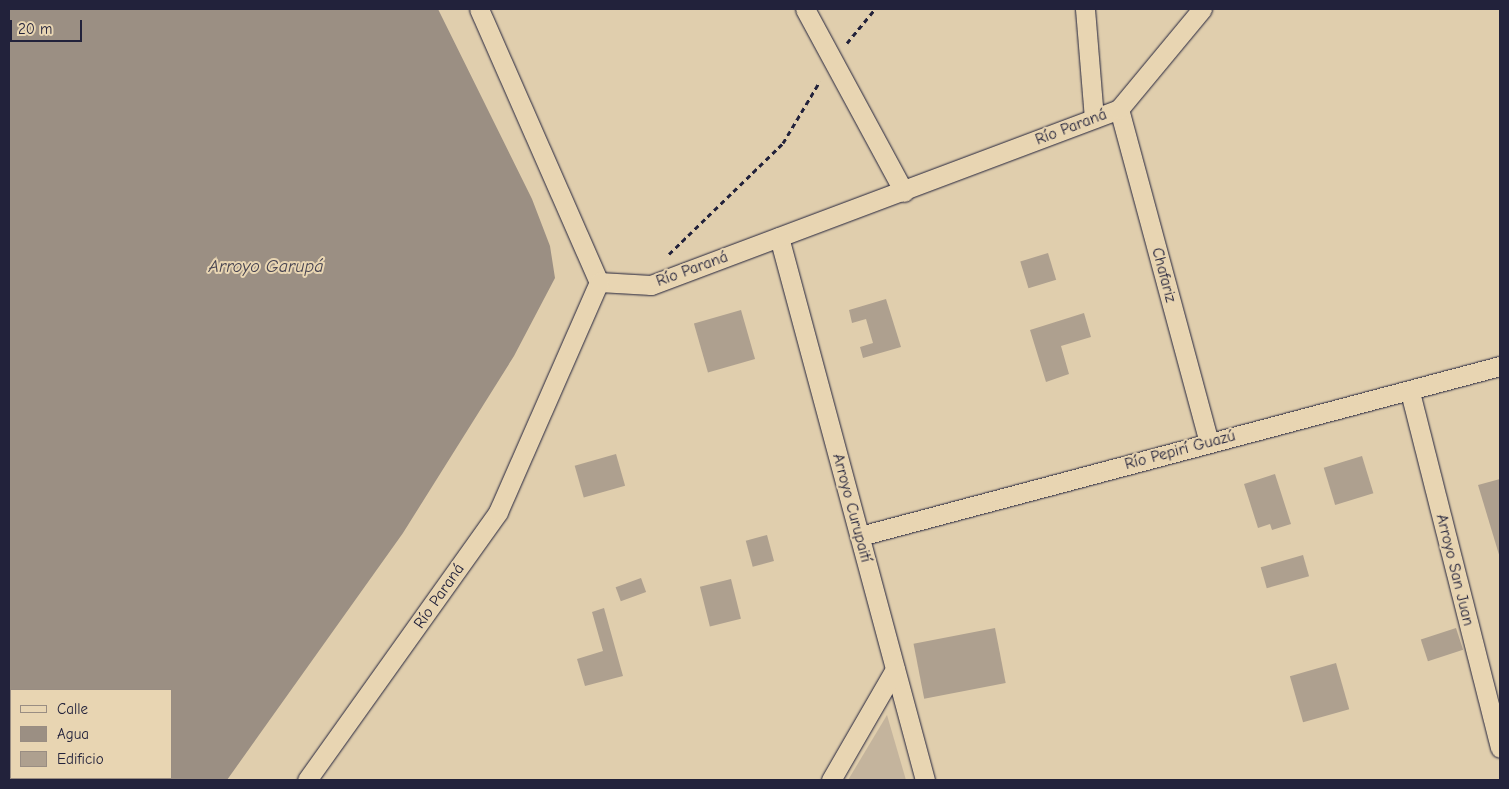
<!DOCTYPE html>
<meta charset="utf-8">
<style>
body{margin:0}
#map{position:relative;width:1509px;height:789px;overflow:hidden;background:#e0cead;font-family:"Comic Neue",sans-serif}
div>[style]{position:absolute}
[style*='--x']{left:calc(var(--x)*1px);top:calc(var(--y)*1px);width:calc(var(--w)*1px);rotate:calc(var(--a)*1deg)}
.green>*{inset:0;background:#c4b49d}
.water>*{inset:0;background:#9b8f83}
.building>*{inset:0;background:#aea08f;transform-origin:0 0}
.path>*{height:3px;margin-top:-1.5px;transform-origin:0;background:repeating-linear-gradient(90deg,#22223b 0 5px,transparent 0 9px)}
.roads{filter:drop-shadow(0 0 1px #22223b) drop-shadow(0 0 1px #22223b)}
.street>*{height:19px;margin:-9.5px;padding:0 9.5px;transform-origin:9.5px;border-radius:9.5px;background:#e8d5b2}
span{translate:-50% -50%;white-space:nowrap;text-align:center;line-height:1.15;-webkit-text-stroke:4px #e8d5b2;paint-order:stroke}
.street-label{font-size:16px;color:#22223b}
.water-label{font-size:18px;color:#464351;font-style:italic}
.frame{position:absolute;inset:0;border:10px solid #22223b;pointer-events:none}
.legend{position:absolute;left:10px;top:689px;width:162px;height:90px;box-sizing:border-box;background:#e8d5b2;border:1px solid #998d82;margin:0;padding:6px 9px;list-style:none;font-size:15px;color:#22223b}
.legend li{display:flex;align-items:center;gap:10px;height:25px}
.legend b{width:25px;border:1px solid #998d82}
.scale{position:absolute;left:10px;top:20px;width:72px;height:22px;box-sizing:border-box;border:2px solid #22223b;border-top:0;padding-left:6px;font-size:15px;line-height:18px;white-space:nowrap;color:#22223b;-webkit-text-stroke:4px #e8d5b2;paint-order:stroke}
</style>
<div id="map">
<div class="green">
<div style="clip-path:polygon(887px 715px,906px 780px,848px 780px)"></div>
</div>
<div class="water">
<div style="clip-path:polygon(evenodd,9px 9px,438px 9px,532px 199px,550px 246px,555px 278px,514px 356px,403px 533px,227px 780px,9px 780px,9px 9px,11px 690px,171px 690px,171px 778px,11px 778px,11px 690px)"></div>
</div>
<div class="building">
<div style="left:1048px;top:253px;width:28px;height:29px;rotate:73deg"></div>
<div style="clip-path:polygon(886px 299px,901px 347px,863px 358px,860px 347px,873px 343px,866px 319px,852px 323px,849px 310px)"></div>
<div style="left:741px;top:310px;width:51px;height:49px;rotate:74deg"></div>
<div style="clip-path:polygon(1084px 313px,1091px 337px,1061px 346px,1069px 374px,1046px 382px,1030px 330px)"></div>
<div style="left:616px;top:454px;width:33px;height:43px;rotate:74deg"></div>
<div style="left:1362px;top:456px;width:39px;height:40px;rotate:73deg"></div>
<div style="clip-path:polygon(1275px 474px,1291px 524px,1272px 530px,1270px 524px,1258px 528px,1244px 484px)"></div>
<div style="clip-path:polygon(1500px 479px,1500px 558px,1478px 485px)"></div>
<div style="left:767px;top:535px;width:27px;height:22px;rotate:75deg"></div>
<div style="left:1303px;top:555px;width:22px;height:44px;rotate:74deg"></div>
<div style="left:641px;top:578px;width:15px;height:27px;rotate:70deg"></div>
<div style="left:731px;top:579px;width:41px;height:32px;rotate:76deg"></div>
<div style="clip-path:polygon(604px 608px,623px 676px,585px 686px,577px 659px,603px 651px,592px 612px)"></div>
<div style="left:995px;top:628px;width:56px;height:83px;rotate:79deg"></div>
<div style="left:1456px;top:628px;width:23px;height:37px;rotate:72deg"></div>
<div style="left:1336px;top:663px;width:48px;height:48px;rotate:74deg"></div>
</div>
<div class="path">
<div style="--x:847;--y:43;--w:44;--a:-50.5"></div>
<div style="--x:669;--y:254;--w:159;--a:-44.2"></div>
<div style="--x:783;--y:143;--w:72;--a:-59.2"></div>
</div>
<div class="roads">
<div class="street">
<div style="--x:479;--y:9;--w:298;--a:66.3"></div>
<div style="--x:805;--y:9;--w:208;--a:61.6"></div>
<div style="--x:1085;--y:9;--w:109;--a:85.3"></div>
<div style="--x:1119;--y:109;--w:345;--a:74.9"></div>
<div style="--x:779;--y:237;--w:562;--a:74.95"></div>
<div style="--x:599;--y:282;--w:52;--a:3.3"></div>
<div style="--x:651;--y:285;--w:500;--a:-20.6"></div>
<div style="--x:1119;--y:109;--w:130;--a:-50.3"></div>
<div style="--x:1410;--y:392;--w:367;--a:75.8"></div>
<div style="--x:860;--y:536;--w:662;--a:-14.88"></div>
<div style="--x:307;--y:780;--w:329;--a:-54.5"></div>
<div style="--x:498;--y:512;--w:251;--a:-66.3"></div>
<div style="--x:831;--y:780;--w:128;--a:-60"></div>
</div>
</div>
<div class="street-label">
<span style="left:1071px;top:127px;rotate:-21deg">Río Paraná</span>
<span style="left:692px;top:269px;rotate:-20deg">Río Paraná</span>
<span style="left:1164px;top:275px;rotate:75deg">Chafariz</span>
<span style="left:1180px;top:450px;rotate:-15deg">Río Pepirí Guazú</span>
<span style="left:852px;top:508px;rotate:75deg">Arroyo Curupaití</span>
<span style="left:1455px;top:570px;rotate:76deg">Arroyo San Juan</span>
<span style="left:439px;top:596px;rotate:-55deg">Río Paraná</span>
</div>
<div class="water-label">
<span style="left:266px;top:267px">Arroyo Garupá</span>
</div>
<div class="frame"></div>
<ul class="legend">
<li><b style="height:6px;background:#e8d5b2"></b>Calle</li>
<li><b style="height:14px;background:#9b8f83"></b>Agua</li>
<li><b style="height:14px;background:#aea08f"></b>Edificio</li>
</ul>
<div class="scale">20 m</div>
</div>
